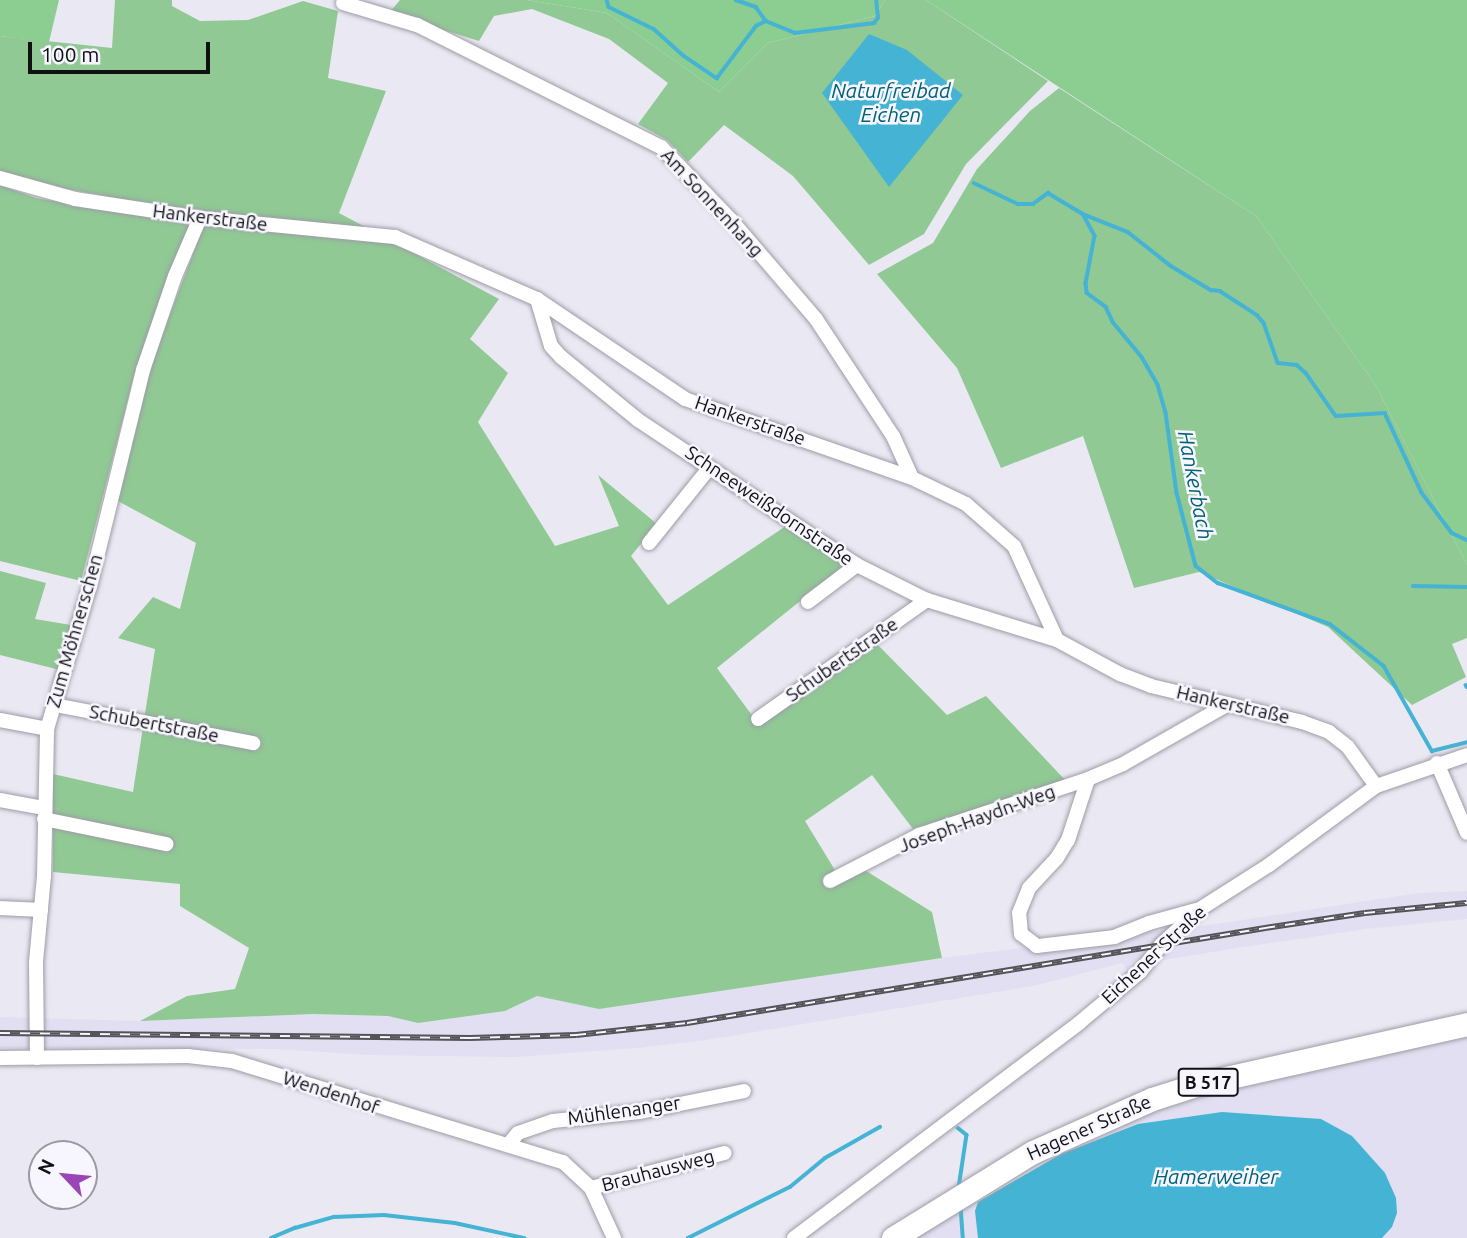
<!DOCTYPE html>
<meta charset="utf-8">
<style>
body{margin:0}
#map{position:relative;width:1467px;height:1238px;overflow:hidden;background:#eae9f3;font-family:Ubuntu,sans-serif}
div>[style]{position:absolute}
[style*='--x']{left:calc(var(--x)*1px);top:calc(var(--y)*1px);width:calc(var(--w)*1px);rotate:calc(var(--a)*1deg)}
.built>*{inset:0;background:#e1dff1}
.green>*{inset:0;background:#90c994}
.forest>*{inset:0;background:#8cce92}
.water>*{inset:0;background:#45b3d3}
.stream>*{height:3.5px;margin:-1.75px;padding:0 1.75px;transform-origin:1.75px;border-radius:1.75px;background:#45b3d3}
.roads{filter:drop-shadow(0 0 2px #9d9ca6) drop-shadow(0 0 2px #9d9ca6)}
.minor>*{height:14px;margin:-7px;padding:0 7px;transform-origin:7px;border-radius:7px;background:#fff}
.primary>*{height:23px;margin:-11.5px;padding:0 11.5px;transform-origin:11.5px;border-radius:11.5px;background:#fff}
.rail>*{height:6px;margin-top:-3px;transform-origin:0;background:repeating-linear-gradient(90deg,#f7f6ff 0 10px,#535358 0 20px);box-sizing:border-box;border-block:2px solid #535358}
span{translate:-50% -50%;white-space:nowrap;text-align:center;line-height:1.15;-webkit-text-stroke:5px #f7f6ff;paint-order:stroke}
.shield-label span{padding:2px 5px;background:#f7f6ff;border:2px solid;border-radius:5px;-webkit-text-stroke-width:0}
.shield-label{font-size:18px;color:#111114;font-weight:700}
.street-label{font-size:19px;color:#111114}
.water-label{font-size:21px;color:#016177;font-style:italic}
.north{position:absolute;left:28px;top:1140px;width:70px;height:70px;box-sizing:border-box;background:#f7f6ff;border:2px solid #9b9aa1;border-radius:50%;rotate:296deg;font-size:19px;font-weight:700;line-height:28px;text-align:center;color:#111114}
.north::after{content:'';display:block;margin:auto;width:24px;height:32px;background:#9a47b5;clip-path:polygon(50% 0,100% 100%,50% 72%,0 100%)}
.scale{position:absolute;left:28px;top:42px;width:182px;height:32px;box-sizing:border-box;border:4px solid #111114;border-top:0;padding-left:9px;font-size:21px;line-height:24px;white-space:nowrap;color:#111114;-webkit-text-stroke:5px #f7f6ff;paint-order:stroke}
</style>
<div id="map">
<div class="built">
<div style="clip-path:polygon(1467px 891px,1467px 919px,1366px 929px,1237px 948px,1158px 961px,1128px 972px,1123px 963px,1033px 986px,706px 1040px,638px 1048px,515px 1057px,367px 1055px,276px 1049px,0 1048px,0 1017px,140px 1021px,313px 1014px,388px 1016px,418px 1023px,505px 1011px,537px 996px,599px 1009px,942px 958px,1216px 924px,1418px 893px)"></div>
<div style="clip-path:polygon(1467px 1029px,1467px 1238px,905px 1238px,987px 1187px,1133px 1116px)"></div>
</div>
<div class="green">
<div style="clip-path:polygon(115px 0,172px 0,172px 6px,200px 21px,248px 20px,303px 1px,338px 11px,328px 78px,386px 91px,339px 213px,499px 299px,470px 339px,508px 373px,478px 422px,555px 546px,619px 526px,598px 475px,657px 524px,631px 556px,668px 605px,786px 526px,846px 564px,717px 668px,760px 726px,877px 644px,947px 715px,986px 696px,1066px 781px,913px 829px,872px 775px,805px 821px,841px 880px,863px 869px,932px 912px,942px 958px,599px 1009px,537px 996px,505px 1011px,418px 1023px,388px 1016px,313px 1014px,140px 1021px,187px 996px,235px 989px,249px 948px,180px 906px,180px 884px,53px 872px,53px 774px,133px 792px,155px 649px,118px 638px,153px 597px,180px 609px,196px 543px,116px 500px,148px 372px,196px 246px,200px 214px,41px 184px,0 171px,0 36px,112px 48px)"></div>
<div style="clip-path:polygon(400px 0,527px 0,607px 13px,719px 92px,768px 43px,875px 16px,885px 0,926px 0,1048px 81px,966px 164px,924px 234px,869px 265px,793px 176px,724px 125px,688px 162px,667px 140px,638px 124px,668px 83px,609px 39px,532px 9px,494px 16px,479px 41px,389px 13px)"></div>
<div style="clip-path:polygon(1059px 88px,1256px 216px,1376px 386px,1467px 565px,1467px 638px,1452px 644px,1466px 677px,1412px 705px,1328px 627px,1199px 572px,1134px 588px,1083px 436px,1001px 468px,957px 368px,877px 274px,933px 243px,977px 169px,1030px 111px)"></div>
<div style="clip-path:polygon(0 185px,36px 198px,190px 223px,136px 368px,81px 581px,0 561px)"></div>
<div style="clip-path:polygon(0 571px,46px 583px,35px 619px,71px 625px,60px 670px,0 655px)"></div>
</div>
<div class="forest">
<div style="clip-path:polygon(0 0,59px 0,49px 42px,0 36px)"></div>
<div style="clip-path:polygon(527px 0,885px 0,875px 16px,768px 43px,719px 92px,607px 13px)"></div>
<div style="clip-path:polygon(926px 0,1467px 0,1467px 565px,1376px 386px,1256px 216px)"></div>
</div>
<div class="water">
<div style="clip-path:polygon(869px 34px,907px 50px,963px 95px,889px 187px,822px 93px)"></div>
<div style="clip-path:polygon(1222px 1112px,1321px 1119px,1352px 1136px,1385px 1173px,1396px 1198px,1397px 1213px,1392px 1227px,1382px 1238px,978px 1238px,975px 1211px,978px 1202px,1061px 1154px,1138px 1124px)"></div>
</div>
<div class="stream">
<div style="--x:607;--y:0;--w:7;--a:74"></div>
<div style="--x:609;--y:7;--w:50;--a:26.1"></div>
<div style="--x:654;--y:29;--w:40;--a:42"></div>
<div style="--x:684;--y:56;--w:40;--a:34"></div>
<div style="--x:717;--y:78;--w:65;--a:-53.1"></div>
<div style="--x:756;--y:26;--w:11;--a:-27"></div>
<div style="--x:766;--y:21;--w:31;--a:22"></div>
<div style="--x:795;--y:33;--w:80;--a:-7.2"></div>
<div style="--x:874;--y:23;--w:6;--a:-51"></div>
<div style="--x:878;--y:18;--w:18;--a:-96"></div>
<div style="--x:736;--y:0;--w:21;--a:19"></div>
<div style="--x:756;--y:7;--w:17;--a:54"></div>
<div style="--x:974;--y:183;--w:49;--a:25.5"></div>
<div style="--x:1018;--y:204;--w:15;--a:0"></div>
<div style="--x:1033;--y:204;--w:19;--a:-36"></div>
<div style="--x:1048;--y:193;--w:41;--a:31"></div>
<div style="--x:1083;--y:214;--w:25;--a:61"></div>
<div style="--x:1095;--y:236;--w:48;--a:100.8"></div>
<div style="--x:1086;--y:283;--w:10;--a:84"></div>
<div style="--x:1087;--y:293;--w:24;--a:36"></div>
<div style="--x:1106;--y:307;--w:17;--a:65"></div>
<div style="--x:1113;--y:322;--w:45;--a:50.4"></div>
<div style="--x:1142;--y:357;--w:32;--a:60"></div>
<div style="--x:1158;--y:385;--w:29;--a:74"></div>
<div style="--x:1166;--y:413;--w:81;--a:82.2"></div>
<div style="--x:1177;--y:493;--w:75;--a:75.4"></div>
<div style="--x:1196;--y:566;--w:28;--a:38"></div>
<div style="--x:1218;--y:583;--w:119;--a:20.1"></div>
<div style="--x:1330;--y:624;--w:68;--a:37.9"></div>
<div style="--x:1384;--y:666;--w:98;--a:60.5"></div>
<div style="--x:1432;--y:751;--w:36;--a:-14"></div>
<div style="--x:1085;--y:215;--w:46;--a:21.6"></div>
<div style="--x:1128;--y:232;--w:55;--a:38.3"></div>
<div style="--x:1171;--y:266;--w:47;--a:31"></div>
<div style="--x:1211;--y:290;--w:9;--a:6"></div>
<div style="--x:1220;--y:291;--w:44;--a:33"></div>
<div style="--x:1257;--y:315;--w:11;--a:49"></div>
<div style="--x:1264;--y:323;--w:42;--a:70.7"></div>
<div style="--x:1278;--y:363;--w:19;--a:6"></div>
<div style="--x:1297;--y:365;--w:12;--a:42"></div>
<div style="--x:1306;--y:373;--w:52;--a:55.1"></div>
<div style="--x:1336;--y:416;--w:49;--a:-3.5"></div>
<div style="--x:1385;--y:413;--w:88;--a:65.2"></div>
<div style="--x:1422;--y:493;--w:50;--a:53.1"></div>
<div style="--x:1452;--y:533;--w:17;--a:25"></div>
<div style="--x:1413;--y:586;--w:54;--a:1.1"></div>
<div style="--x:1466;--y:685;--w:2;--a:63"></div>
<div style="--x:958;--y:1128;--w:11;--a:38"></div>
<div style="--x:967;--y:1135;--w:54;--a:98.6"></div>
<div style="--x:961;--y:1206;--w:32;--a:86"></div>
<div style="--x:271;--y:1238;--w:26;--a:-23"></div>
<div style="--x:295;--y:1228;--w:41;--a:-15.8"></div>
<div style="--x:334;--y:1217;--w:50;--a:-2.3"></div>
<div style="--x:384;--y:1215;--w:71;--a:6.4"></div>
<div style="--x:455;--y:1223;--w:71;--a:12.3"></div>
<div style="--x:688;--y:1238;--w:114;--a:-26.6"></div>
<div style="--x:790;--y:1187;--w:45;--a:-39.6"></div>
<div style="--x:825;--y:1158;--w:63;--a:-29.4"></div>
</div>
<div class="roads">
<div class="minor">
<div style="--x:343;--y:3;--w:77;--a:16.6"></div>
<div style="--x:417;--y:25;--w:273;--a:26.6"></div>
<div style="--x:661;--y:147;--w:103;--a:46.2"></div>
<div style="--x:732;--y:221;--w:129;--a:49.4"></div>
<div style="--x:816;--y:319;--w:140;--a:56.7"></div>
<div style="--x:893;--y:436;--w:46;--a:65.7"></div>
<div style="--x:0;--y:178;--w:78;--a:15.6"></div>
<div style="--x:75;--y:199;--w:126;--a:8.6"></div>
<div style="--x:200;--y:218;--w:196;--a:5.6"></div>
<div style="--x:395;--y:237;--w:155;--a:23.6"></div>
<div style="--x:537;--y:299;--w:179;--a:34"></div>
<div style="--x:685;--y:399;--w:240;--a:19.2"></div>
<div style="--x:912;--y:478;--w:60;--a:25.7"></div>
<div style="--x:966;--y:504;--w:64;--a:41.2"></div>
<div style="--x:1014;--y:546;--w:103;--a:65.4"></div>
<div style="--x:1057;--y:640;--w:72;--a:28.4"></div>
<div style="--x:1120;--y:674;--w:33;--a:21"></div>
<div style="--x:1151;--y:686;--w:155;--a:13.4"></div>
<div style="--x:1302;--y:722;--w:29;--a:20"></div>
<div style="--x:1329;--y:732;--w:24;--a:38"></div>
<div style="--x:1348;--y:747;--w:48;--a:54.3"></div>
<div style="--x:537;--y:299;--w:49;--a:73.4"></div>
<div style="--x:551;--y:346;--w:15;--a:48"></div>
<div style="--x:561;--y:357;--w:99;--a:39.3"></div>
<div style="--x:638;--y:420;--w:201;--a:33.6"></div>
<div style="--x:805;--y:531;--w:62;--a:33.2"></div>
<div style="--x:857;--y:565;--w:78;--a:26.6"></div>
<div style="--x:927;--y:600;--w:136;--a:17.1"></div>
<div style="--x:649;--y:543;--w:97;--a:-51.2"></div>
<div style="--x:808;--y:602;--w:61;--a:-37.1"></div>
<div style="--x:55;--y:705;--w:202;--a:10.9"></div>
<div style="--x:758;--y:719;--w:207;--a:-35.2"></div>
<div style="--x:0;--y:720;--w:48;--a:10.8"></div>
<div style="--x:1437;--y:763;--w:76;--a:66.8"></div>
<div style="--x:0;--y:800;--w:45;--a:10.3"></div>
<div style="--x:44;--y:819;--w:125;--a:11.6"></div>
<div style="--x:830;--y:881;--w:100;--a:-27.3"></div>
<div style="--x:919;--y:835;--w:178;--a:-18.3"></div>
<div style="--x:0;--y:908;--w:41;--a:2.8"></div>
<div style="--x:1196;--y:910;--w:49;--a:164.5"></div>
<div style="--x:1149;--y:923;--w:37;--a:158"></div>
<div style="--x:1115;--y:937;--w:79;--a:173.4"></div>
<div style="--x:1037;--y:946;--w:20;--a:-143"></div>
<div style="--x:1021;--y:934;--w:21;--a:-95"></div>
<div style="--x:1019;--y:913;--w:27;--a:-68"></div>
<div style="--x:1029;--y:888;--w:41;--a:-47"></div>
<div style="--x:1057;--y:858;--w:21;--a:-59"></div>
<div style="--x:1068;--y:840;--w:64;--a:-71.8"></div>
<div style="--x:1088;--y:779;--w:38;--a:-23"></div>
<div style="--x:1123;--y:764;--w:121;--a:-29.7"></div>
<div style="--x:0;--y:1058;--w:188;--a:-0.6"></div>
<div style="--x:188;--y:1056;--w:44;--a:6.5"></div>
<div style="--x:232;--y:1061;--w:346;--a:17"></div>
<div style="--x:563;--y:1162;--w:38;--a:43"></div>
<div style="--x:591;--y:1188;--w:55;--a:65.3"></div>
<div style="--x:37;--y:1058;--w:96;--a:-90.6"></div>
<div style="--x:36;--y:962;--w:86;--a:-84.7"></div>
<div style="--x:44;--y:876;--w:147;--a:-88.8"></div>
<div style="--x:47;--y:729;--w:149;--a:-73.3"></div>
<div style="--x:90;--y:586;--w:222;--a:-76.2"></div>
<div style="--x:143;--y:370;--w:99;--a:-71.2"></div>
<div style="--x:175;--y:276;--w:63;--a:-66.7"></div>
<div style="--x:509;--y:1144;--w:14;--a:-51"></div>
<div style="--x:518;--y:1133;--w:37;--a:-19"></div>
<div style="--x:553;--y:1121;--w:87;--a:-5.9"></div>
<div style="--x:640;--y:1112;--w:106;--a:-11.4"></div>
<div style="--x:591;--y:1188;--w:138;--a:-14.7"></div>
<div style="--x:794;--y:1238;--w:357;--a:-37"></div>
<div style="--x:1079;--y:1023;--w:80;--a:-39.9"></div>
<div style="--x:1140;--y:972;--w:34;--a:-52"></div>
<div style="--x:1161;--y:945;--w:53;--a:-42.7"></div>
<div style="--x:1200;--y:909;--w:82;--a:-32.5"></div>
<div style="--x:1269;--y:865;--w:133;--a:-36.4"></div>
<div style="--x:1376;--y:786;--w:96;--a:-18.8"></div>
</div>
<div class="primary">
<div style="--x:893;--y:1238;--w:164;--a:-31.6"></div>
<div style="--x:1033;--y:1152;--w:130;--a:-24"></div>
<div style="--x:1152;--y:1099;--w:49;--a:-17.7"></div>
<div style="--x:1199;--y:1084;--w:275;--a:-12.6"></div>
</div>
</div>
<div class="rail">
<div style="--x:0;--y:1033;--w:470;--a:0.6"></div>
<div style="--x:470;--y:1038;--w:106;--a:-1.6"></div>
<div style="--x:576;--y:1035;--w:112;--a:-6.2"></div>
<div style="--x:687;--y:1023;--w:586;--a:-9.33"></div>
<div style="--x:1265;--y:928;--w:101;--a:-8.5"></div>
<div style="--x:1365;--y:913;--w:102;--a:-5.6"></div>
</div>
<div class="shield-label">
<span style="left:1208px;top:1082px">B 517</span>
</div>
<div class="street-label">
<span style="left:712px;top:203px;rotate:47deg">Am Sonnenhang</span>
<span style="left:210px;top:218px;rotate:7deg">Hankerstraße</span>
<span style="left:750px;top:421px;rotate:19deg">Hankerstraße</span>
<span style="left:769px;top:506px;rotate:34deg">Schneeweißdornstraße</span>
<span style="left:75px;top:631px;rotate:-74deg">Zum Möhnerschen</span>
<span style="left:842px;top:660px;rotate:-35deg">Schubertstraße</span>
<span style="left:1233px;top:705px;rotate:13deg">Hankerstraße</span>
<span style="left:154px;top:724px;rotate:11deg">Schubertstraße</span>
<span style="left:977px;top:819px;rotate:-20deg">Joseph-Haydn-Weg</span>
<span style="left:1154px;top:955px;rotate:-43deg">Eichener Straße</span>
<span style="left:331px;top:1093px;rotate:18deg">Wendenhof</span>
<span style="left:624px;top:1111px;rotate:-8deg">Mühlenanger</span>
<span style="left:1089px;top:1128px;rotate:-24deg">Hagener Straße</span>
<span style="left:658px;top:1171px;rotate:-15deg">Brauhausweg</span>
</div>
<div class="water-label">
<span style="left:891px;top:102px">Naturfreibad<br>Eichen</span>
<span style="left:1196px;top:485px;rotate:79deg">Hankerbach</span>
<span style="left:1216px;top:1176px">Hamerweiher</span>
</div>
<div class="north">N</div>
<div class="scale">100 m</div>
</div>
